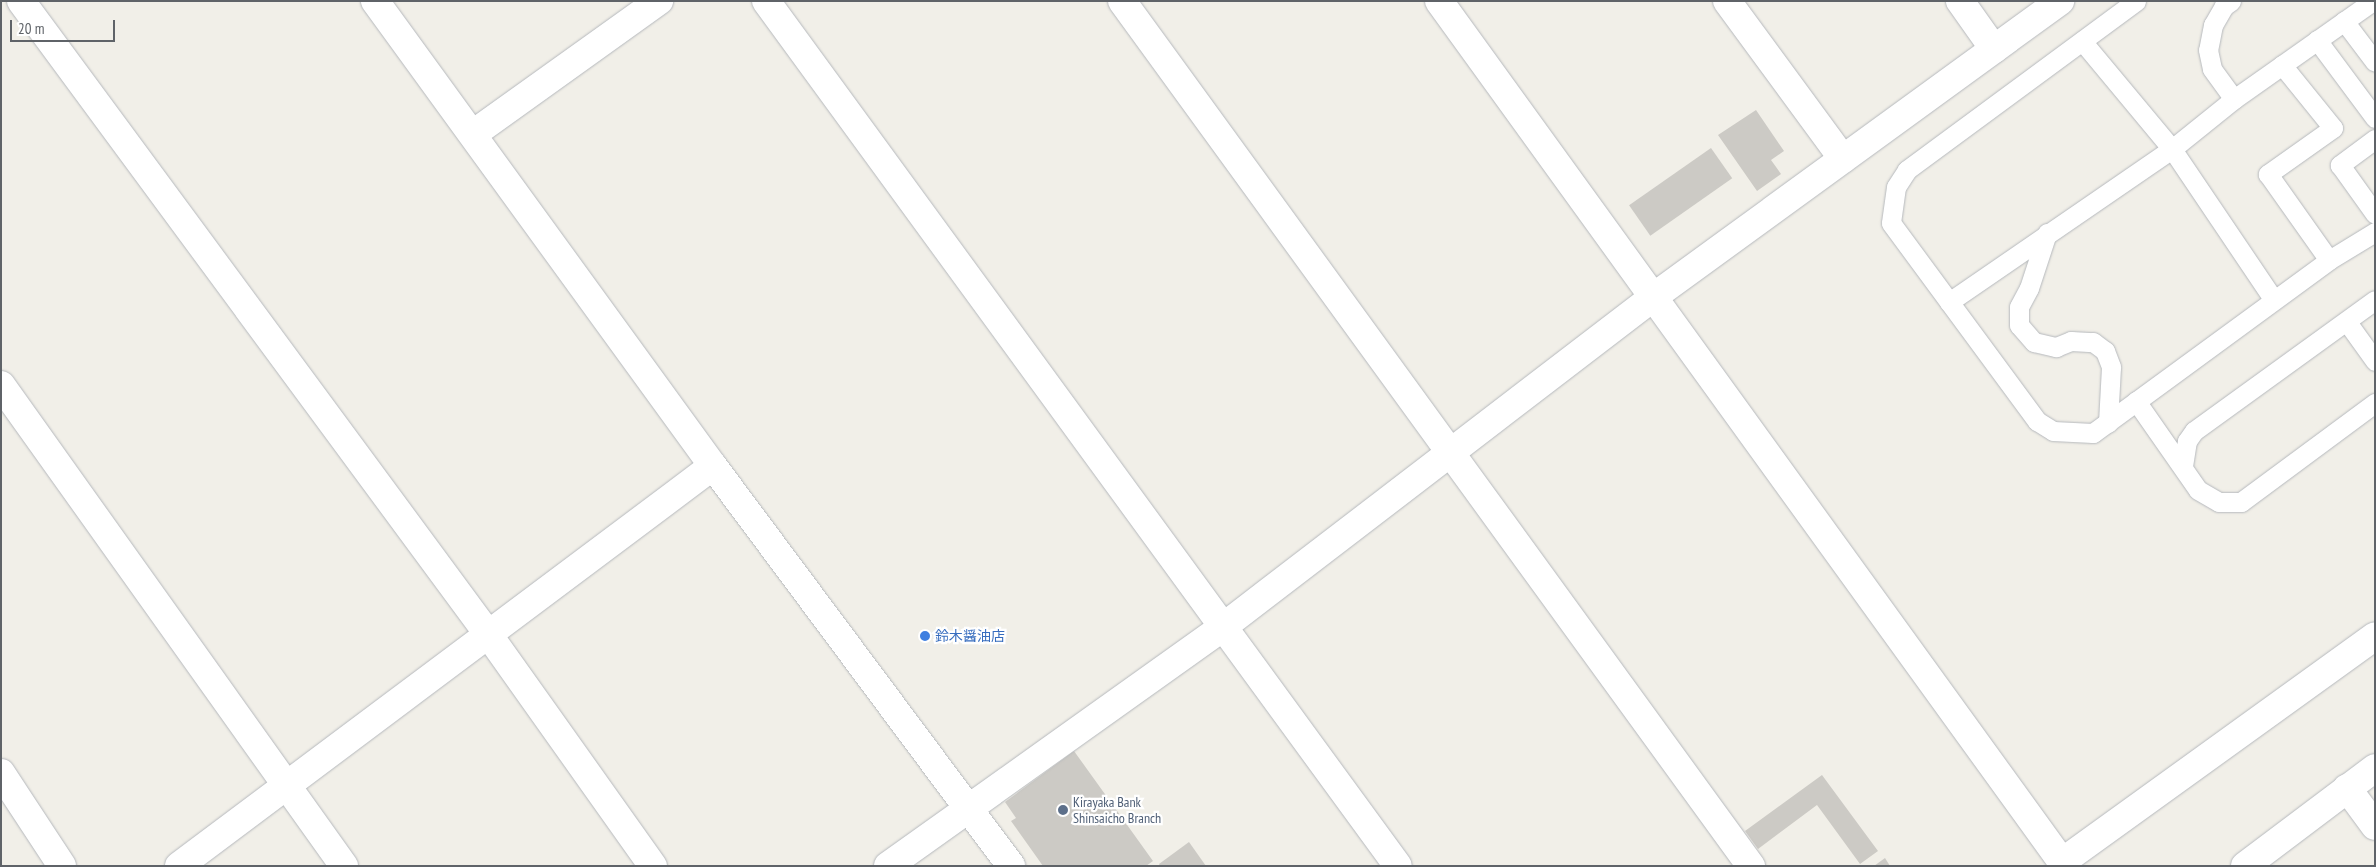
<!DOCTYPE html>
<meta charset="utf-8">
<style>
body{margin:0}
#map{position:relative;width:2376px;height:867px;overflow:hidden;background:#f1efe8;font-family:"PT Sans Narrow","Noto Sans JP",sans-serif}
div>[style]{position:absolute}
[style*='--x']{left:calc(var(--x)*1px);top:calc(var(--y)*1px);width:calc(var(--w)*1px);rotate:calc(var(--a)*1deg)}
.building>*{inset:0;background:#cccac5;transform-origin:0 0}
.roads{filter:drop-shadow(0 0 1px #b5b8bc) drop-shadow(0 0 1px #b5b8bc)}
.service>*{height:19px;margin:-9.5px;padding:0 9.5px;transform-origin:9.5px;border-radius:9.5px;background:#fff}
.minor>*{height:28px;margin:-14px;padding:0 14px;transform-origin:14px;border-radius:14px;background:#fff}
.tertiary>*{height:28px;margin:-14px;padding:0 14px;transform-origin:14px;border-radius:14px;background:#fff}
.dots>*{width:14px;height:14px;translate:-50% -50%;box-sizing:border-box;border:2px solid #fff;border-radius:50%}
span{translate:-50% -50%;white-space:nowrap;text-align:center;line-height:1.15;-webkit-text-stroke:4.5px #fff;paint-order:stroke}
.shop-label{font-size:14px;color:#366cbe}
.left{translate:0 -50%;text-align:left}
.service-label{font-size:14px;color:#4e5e75}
.frame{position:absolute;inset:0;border:2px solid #5f6368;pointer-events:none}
.scale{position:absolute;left:10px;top:20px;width:105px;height:22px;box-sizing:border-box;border:2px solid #5f6368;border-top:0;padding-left:6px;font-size:15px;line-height:18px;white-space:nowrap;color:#5f6368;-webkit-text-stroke:4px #fff;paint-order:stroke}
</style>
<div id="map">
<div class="building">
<div style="clip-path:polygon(1756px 110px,1784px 151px,1771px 160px,1781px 174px,1757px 191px,1718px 135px)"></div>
<div style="left:1711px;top:148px;width:37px;height:100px;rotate:55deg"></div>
<div style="clip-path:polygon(1074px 751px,1153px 861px,1146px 866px,1043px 866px,1011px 821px,1016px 818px,1005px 802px)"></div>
<div style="clip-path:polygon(1822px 775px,1878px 851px,1860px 864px,1817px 805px,1758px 849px,1745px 831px)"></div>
<div style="clip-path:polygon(1189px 842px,1206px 866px,1160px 866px,1159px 864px)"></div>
<div style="clip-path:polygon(1885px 858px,1890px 866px,1874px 866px)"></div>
</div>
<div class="roads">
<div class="service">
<div style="--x:2136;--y:1;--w:285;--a:143.6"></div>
<div style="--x:1907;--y:170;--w:20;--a:123"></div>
<div style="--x:1896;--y:187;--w:36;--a:98"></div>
<div style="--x:1891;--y:223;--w:246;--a:53.6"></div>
<div style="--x:2037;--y:421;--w:19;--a:32"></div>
<div style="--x:2053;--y:431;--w:40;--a:2.9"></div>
<div style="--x:2093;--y:433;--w:293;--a:-36.2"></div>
<div style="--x:2329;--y:260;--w:54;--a:-31.3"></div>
<div style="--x:2231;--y:1;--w:9;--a:144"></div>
<div style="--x:2224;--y:6;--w:22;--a:120"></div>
<div style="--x:2213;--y:25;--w:25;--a:101"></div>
<div style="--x:2208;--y:50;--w:19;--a:78"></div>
<div style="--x:2212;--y:69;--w:37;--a:54"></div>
<div style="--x:2344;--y:21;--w:51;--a:52.9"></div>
<div style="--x:2317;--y:40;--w:97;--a:53.4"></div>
<div style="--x:2082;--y:41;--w:141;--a:50.2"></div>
<div style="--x:2172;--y:149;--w:182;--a:56"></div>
<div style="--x:2282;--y:65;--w:81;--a:51"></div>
<div style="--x:2333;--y:128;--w:80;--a:144.7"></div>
<div style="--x:2268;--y:174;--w:105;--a:54.7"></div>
<div style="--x:2375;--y:139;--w:44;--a:143.4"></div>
<div style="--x:2340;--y:165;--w:60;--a:54.5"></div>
<div style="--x:2047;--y:233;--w:58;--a:108.1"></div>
<div style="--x:2029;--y:288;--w:21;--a:118"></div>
<div style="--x:2019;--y:307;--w:18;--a:90"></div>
<div style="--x:2019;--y:325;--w:23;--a:49"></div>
<div style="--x:2034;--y:342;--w:23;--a:13"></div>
<div style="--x:2056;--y:347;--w:16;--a:-22"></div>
<div style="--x:2071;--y:341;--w:22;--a:3"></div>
<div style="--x:2093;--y:342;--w:15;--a:37"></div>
<div style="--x:2105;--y:351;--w:17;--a:69"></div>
<div style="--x:2111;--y:367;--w:56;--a:93.1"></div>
<div style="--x:1949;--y:302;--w:270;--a:-34.5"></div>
<div style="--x:2172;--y:149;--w:80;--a:-38.9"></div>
<div style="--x:2234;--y:99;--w:170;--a:-35.2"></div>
<div style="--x:2347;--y:322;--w:48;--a:54.3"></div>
<div style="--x:2136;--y:401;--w:108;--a:55.1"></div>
<div style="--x:2198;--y:490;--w:24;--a:30"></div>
<div style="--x:2219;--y:502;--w:22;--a:0"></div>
<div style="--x:2241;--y:502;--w:167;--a:-36.5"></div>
<div style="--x:2183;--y:466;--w:25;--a:-81"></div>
<div style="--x:2187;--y:441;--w:12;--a:-55"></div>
<div style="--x:2194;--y:431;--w:223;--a:-35.9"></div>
</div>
<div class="minor">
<div style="--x:21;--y:1;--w:787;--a:53.58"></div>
<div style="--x:488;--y:634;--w:285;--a:54.6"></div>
<div style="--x:766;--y:1;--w:1071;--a:53.85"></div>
<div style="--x:1122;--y:1;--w:1070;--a:53.98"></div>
<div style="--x:1439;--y:1;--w:1068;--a:54.11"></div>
<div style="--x:1727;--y:1;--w:196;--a:53.7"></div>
<div style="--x:1960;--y:1;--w:59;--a:54.7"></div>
<div style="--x:473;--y:134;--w:229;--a:-35.6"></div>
<div style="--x:1;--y:385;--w:591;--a:54.51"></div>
<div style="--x:1;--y:773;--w:111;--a:56.7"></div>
<div style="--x:2347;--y:788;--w:47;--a:53.6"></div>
<div style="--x:2062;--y:862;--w:386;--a:-35.8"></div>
<div style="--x:179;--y:866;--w:667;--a:-36.84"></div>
<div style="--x:888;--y:866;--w:412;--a:-35.5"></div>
<div style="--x:1223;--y:627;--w:541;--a:-37.48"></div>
<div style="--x:1652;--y:298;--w:505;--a:-36.05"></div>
<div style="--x:2245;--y:866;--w:163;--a:-37"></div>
</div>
<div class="tertiary">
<div style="--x:375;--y:1;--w:575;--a:53.99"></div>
<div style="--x:713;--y:466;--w:499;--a:53.3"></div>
</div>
</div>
<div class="dots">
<div style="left:925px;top:636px;background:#3f7fe0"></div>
<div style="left:1063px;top:810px;background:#5c6f8a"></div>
</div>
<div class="shop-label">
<span class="left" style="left:935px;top:636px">鈴木醤油店</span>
</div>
<div class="service-label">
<span class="left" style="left:1073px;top:810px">Kirayaka Bank<br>Shinsaicho Branch</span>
</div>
<div class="frame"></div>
<div class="scale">20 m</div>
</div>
